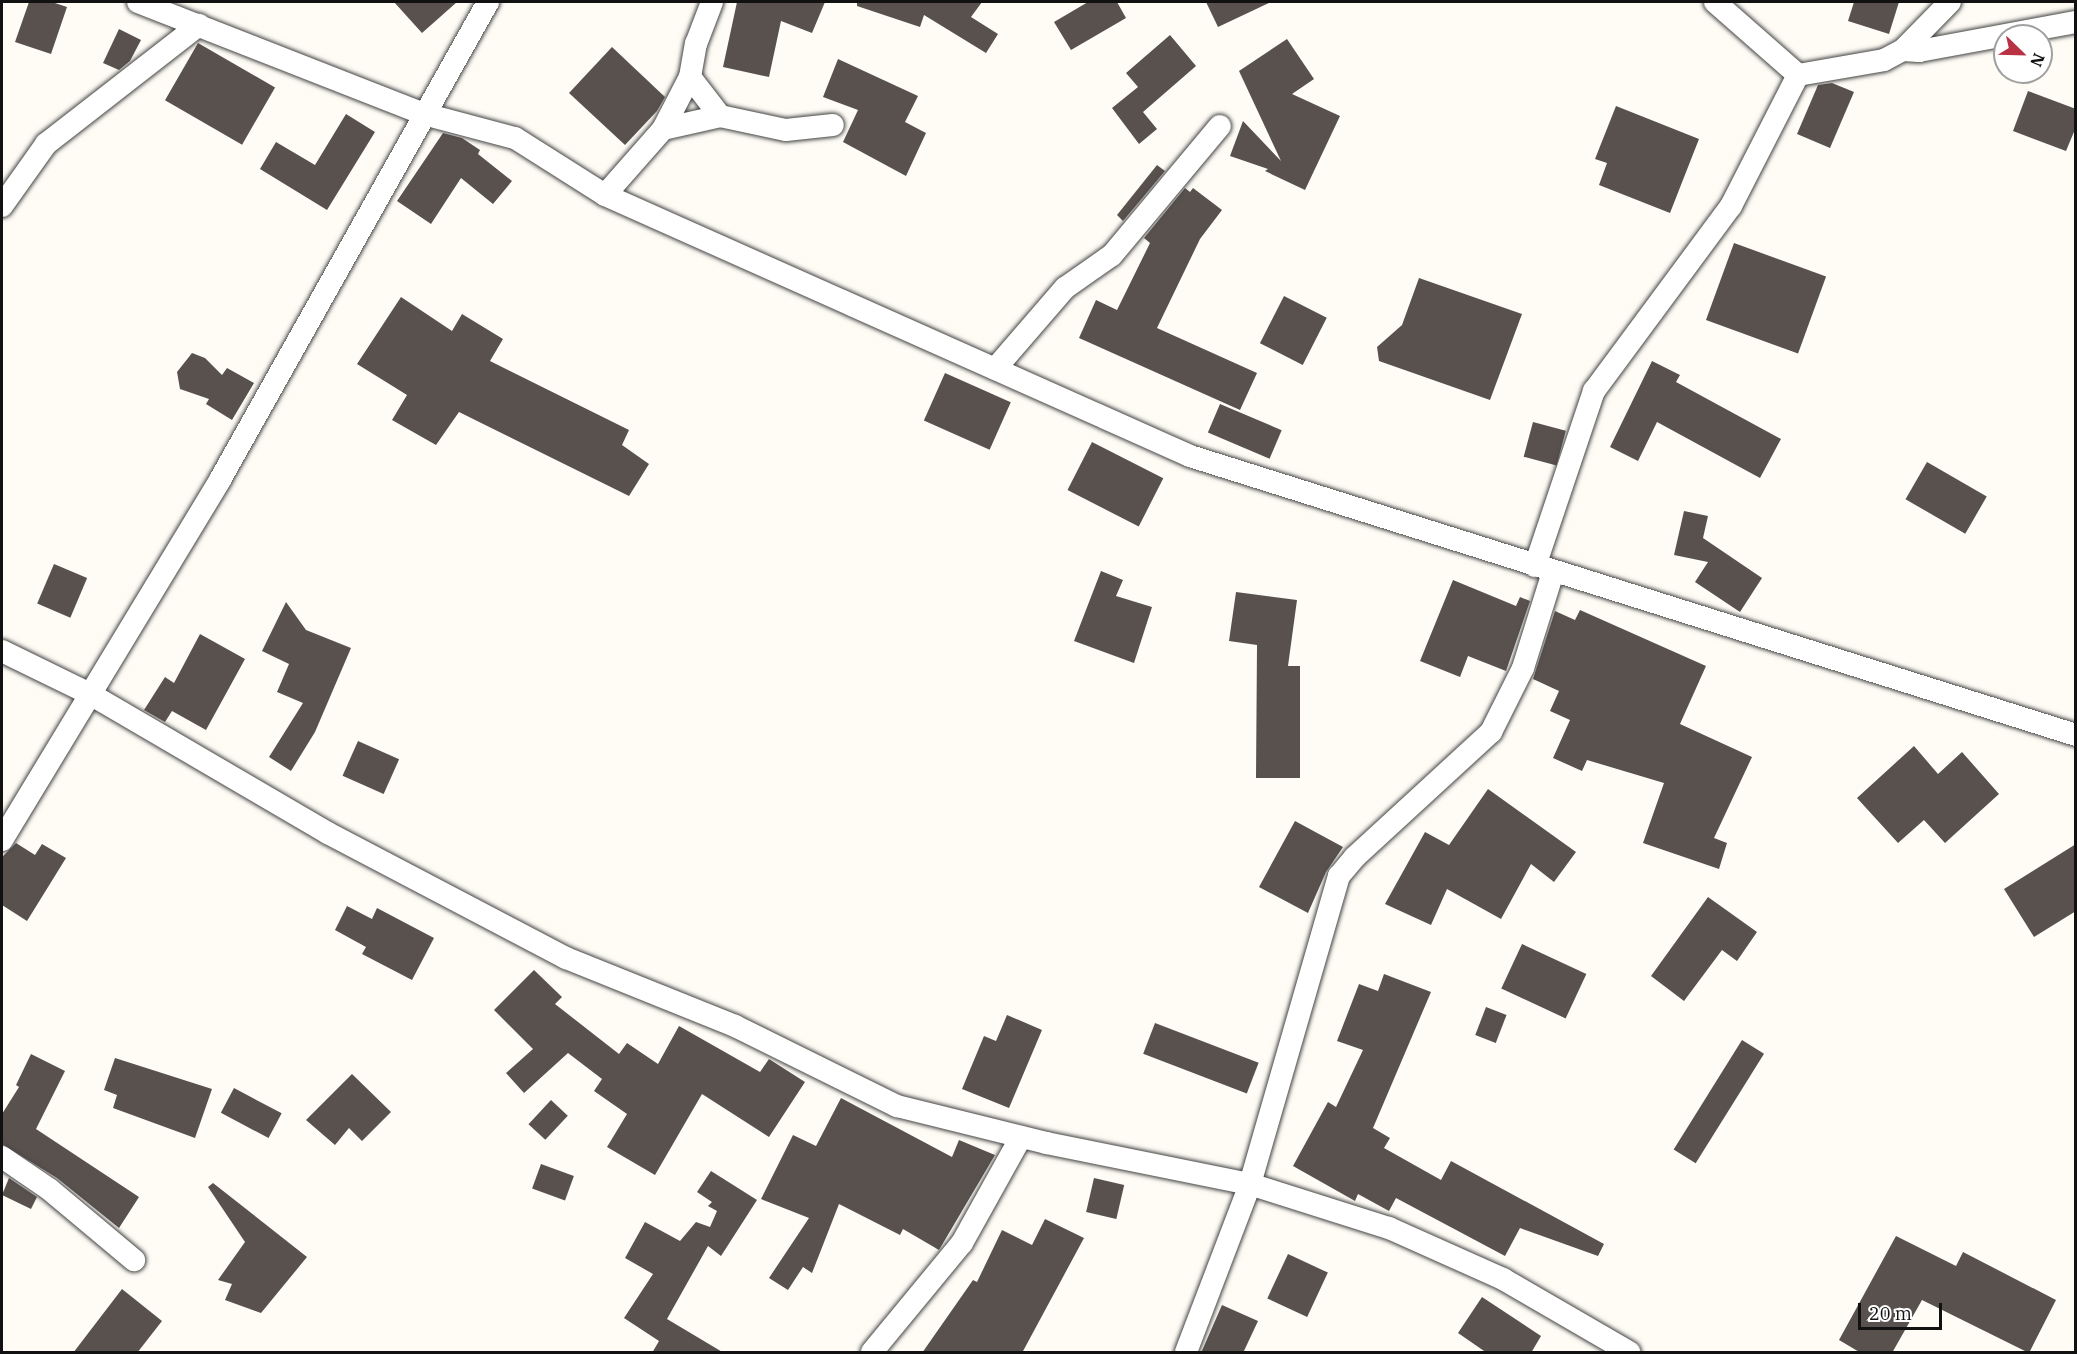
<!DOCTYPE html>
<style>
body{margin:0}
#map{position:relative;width:2077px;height:1354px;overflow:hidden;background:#fefcf5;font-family:"IBM Plex Serif",serif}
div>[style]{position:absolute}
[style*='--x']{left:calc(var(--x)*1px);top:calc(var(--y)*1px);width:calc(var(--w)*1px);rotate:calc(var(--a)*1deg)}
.building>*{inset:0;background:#59514e;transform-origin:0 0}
.roads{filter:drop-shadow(0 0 2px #444) drop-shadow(0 0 2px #444)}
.minor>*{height:22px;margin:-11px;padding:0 11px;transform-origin:11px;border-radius:11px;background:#fff}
span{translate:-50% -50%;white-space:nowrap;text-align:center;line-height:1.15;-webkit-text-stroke:6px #fff;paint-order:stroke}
.frame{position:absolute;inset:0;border:3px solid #111;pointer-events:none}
.north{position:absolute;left:1993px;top:24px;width:60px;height:60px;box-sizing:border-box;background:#fff;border:2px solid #a0a0a0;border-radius:50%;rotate:113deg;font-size:16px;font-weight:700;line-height:24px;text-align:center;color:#111}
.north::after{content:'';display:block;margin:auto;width:21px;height:27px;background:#b83243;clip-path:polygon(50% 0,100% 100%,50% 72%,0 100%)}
.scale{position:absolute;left:1858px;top:1303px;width:84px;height:27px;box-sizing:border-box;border:3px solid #111;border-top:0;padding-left:8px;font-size:18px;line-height:21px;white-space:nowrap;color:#111;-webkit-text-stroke:4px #fff;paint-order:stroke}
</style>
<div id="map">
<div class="building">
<div style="clip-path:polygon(29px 2px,52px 2px,67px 7px,51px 54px,15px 42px)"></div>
<div style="clip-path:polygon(394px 2px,457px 2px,422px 33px)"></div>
<div style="clip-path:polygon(737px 2px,825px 2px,812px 33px,781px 21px,769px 77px,723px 67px)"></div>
<div style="clip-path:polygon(857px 2px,982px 2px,971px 17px,998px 34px,986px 53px,924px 15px,920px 27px,857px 6px)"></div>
<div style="clip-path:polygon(1088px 2px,1117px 2px,1126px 18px,1071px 50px,1054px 22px)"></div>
<div style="clip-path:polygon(1206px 2px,1271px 2px,1218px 27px)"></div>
<div style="clip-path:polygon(1854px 2px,1899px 2px,1889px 34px,1848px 21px)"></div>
<div style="clip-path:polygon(119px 29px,141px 40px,130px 61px,119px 70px,103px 63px)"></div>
<div style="clip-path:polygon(1170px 35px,1196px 66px,1143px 112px,1157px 129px,1139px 144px,1112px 108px,1138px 87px,1126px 73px)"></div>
<div style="clip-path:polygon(1287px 39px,1314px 79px,1292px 94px,1340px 116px,1305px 190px,1265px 171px,1268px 169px,1230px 156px,1243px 121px,1281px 161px,1239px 71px)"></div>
<div style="left:198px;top:43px;width:89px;height:66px;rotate:30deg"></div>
<div style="clip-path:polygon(612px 47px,665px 97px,657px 111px,625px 145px,569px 93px)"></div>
<div style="clip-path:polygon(838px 59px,918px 96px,905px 122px,926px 133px,906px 176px,843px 142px,858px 110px,823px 97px)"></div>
<div style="clip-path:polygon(1832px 83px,1854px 92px,1830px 148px,1797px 134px,1818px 85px)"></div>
<div style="clip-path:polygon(2028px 91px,2076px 109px,2076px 127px,2066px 151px,2013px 131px)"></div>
<div style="clip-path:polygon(1616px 106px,1699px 139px,1670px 213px,1599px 185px,1607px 163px,1595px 159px)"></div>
<div style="clip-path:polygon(346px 114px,375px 132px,327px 210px,260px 169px,276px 142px,315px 165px)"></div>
<div style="clip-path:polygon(443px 133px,462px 138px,480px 150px,478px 154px,512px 181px,493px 204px,461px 178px,431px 224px,397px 201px)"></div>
<div style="clip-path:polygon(1157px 165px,1165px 171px,1123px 221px,1117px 215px)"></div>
<div style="clip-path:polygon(1185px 188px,1190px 192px,1193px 188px,1222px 210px,1200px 239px,1157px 328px,1257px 373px,1240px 410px,1079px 338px,1096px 300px,1117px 310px,1150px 243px,1144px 238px)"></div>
<div style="left:1734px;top:243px;width:98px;height:82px;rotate:20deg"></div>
<div style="clip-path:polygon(1419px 278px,1522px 314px,1490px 400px,1379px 361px,1377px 347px,1402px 325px)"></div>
<div style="left:1284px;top:296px;width:48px;height:53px;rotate:27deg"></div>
<div style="clip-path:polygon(401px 297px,452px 331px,462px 314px,503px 339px,490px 361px,629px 430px,622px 445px,649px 464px,629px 496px,459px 412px,436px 445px,392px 420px,407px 395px,357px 364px)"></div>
<div style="clip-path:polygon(192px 353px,205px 358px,222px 375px,227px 368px,254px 383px,232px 420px,206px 404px,209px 399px,180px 389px,177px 372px)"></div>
<div style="clip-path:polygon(1652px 361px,1680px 375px,1676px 382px,1781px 439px,1760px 478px,1657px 422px,1638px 461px,1610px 447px)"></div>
<div style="left:945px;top:373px;width:72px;height:52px;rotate:24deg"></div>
<div style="left:1220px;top:404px;width:67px;height:31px;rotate:23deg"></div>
<div style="left:1533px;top:422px;width:34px;height:36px;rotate:15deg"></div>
<div style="left:1092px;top:442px;width:80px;height:54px;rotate:27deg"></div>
<div style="left:1927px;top:462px;width:69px;height:43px;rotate:30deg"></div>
<div style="clip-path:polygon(1684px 511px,1708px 516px,1703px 538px,1762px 578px,1740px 612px,1695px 582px,1708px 562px,1674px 555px)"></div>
<div style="left:54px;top:564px;width:36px;height:43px;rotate:23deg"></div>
<div style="clip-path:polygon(1101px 571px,1123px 580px,1116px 596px,1152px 607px,1134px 663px,1074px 641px)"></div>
<div style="clip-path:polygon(1453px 580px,1516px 606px,1520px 597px,1530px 601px,1506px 671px,1468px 656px,1460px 677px,1420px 661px)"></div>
<div style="clip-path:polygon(1236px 592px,1297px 600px,1288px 666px,1300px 666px,1300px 778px,1256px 778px,1257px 645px,1229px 641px)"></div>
<div style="clip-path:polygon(286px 602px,306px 630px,351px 648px,315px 732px,291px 771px,269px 757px,303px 703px,277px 692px,289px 664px,262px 651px)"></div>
<div style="clip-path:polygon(1580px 610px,1706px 666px,1680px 724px,1752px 757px,1714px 838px,1727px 843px,1719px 869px,1643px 843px,1664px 783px,1587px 760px,1582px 771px,1553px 758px,1570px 720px,1550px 711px,1559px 691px,1533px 679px,1555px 611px,1575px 620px)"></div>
<div style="clip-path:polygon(200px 634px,245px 659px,206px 730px,172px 711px,165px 722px,144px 710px,165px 677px,174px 683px)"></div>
<div style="left:358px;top:741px;width:45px;height:38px;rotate:24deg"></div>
<div style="clip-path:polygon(1914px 746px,1938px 774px,1962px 752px,1999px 794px,1945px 843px,1924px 820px,1898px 843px,1857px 798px)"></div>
<div style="clip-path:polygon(1488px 789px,1576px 852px,1554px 882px,1531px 864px,1501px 919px,1447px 889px,1431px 925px,1385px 904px,1425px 832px,1449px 845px)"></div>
<div style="clip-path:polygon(1295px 821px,1343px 847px,1326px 872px,1308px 913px,1259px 887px)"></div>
<div style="clip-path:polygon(16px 843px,35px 855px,42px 844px,66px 858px,27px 921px,2px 905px,2px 857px)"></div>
<div style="clip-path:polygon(2076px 844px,2076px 911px,2034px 937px,2004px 889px)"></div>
<div style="clip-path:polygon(1708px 897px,1757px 932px,1737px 961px,1722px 950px,1684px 1001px,1651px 976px)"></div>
<div style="clip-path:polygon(347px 906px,372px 919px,377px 908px,434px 938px,412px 980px,362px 954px,366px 947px,335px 930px)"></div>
<div style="left:1522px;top:944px;width:71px;height:49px;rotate:25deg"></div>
<div style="clip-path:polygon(534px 970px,562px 997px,555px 1004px,619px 1054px,627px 1043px,658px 1064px,679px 1026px,760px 1072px,769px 1059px,805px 1082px,769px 1137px,702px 1094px,655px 1175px,607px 1147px,627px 1114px,594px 1091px,602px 1079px,568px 1053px,524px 1093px,506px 1073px,533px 1049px,494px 1010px)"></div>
<div style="clip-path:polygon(1384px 974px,1431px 992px,1373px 1128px,1390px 1138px,1384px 1148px,1441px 1180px,1451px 1161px,1604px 1244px,1598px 1256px,1520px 1228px,1505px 1256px,1396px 1198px,1389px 1211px,1358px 1194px,1355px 1201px,1293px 1166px,1328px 1102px,1336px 1107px,1363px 1050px,1337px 1041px,1359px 984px,1378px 991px)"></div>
<div style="left:1486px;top:1007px;width:22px;height:30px;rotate:21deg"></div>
<div style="clip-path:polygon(1007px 1015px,1042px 1030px,1009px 1108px,962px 1089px,984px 1036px,996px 1041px)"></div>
<div style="left:1155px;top:1023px;width:111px;height:33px;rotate:21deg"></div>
<div style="left:1742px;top:1040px;width:26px;height:129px;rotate:32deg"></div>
<div style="clip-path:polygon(31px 1054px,65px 1071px,36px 1129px,139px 1197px,119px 1228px,57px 1178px,2px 1144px,2px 1114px,19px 1087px,16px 1085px)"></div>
<div style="clip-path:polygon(115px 1058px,212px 1089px,195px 1138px,113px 1108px,117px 1095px,104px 1090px)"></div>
<div style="clip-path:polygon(352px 1074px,391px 1112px,362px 1141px,349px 1128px,335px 1145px,306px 1120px)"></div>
<div style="left:234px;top:1088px;width:54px;height:28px;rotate:28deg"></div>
<div style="clip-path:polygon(841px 1098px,952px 1157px,959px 1140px,995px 1155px,939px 1250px,903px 1229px,900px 1235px,839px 1204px,812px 1273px,803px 1267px,788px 1290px,769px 1278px,809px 1218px,761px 1199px,793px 1135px,816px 1146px)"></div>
<div style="left:551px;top:1100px;width:23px;height:33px;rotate:43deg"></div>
<div style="left:541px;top:1164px;width:35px;height:26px;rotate:20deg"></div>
<div style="clip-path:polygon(711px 1171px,757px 1200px,721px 1256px,708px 1246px,667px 1319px,724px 1353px,652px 1353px,659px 1341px,624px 1318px,653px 1274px,625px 1258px,645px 1222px,680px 1241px,696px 1222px,710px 1227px,717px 1211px,708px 1206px,712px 1202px,697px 1192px)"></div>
<div style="clip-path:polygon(9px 1178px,37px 1197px,31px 1209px,2px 1195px)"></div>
<div style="left:1094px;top:1178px;width:31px;height:35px;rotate:13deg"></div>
<div style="clip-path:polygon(213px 1183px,307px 1257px,261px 1313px,225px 1300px,232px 1284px,218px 1280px,245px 1242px,208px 1187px)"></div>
<div style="clip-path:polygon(1045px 1219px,1084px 1238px,1022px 1353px,922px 1353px,973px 1280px,977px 1282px,1002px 1230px,1032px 1245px)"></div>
<div style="clip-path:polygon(1896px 1236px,1956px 1266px,1963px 1252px,2056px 1300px,2029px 1353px,1922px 1300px,1892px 1353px,1861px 1353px,1839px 1340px)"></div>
<div style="left:1288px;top:1254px;width:44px;height:49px;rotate:25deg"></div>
<div style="clip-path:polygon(122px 1289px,162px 1321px,137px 1353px,73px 1353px)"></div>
<div style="clip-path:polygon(1482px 1297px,1541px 1336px,1531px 1353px,1487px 1353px,1458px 1333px)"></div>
<div style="clip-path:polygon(1222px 1305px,1258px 1321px,1243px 1353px,1201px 1353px)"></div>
</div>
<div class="roads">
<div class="minor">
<div style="--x:138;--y:2;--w:307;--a:21.4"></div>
<div style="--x:424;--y:114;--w:94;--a:14.8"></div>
<div style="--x:515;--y:138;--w:107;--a:32.3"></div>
<div style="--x:605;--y:195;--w:641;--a:24.04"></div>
<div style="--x:1190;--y:456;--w:929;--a:17.48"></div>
<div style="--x:1715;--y:2;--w:111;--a:41.3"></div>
<div style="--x:1903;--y:50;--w:16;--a:4"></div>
<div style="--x:1919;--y:51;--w:160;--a:-10.5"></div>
<div style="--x:690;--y:77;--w:49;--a:52.4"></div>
<div style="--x:663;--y:129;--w:58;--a:-12.8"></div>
<div style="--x:720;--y:116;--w:67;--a:12"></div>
<div style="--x:786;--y:130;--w:47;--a:-6.1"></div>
<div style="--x:605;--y:195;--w:88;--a:-48.7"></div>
<div style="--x:663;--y:129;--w:59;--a:-62.6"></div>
<div style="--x:690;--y:77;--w:34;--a:-80"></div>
<div style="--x:696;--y:44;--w:45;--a:-69.1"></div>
<div style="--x:2;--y:206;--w:76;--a:-54.6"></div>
<div style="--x:46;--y:144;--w:194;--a:-37.9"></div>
<div style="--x:995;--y:369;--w:107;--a:-49.2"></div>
<div style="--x:1065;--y:288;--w:57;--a:-35.1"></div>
<div style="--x:1112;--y:255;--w:168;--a:-50.1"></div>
<div style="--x:1535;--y:566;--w:185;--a:-71.4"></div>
<div style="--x:1594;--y:391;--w:230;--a:-53.5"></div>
<div style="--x:1731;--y:206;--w:147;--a:-62.9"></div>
<div style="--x:1798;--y:75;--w:87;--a:-9.9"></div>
<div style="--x:1884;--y:60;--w:21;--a:-28"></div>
<div style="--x:1903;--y:50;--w:67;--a:-45.6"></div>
<div style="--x:2;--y:651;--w:98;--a:26"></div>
<div style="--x:90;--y:694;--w:276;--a:30.3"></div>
<div style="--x:328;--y:833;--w:269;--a:27.7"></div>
<div style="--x:566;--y:958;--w:182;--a:21.9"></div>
<div style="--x:735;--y:1026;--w:181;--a:26.3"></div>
<div style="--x:897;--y:1106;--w:154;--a:13.9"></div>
<div style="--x:1046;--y:1143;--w:208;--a:11.4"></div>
<div style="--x:1250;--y:1184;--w:146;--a:17.6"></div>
<div style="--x:1389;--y:1228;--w:125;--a:24.1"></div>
<div style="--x:1503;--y:1279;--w:146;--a:30.1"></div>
<div style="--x:2;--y:840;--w:423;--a:-58.8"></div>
<div style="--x:221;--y:478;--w:546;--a:-60.71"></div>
<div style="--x:2;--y:1157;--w:57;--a:34.2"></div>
<div style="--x:49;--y:1189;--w:111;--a:39.9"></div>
<div style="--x:872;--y:1352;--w:141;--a:-50.5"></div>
<div style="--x:962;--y:1243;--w:121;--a:-60.9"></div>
<div style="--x:1186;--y:1352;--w:180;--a:-69.1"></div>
<div style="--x:1250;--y:1184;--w:321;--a:-73.9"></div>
<div style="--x:1339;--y:876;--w:25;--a:-50"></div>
<div style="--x:1355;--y:857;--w:185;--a:-42.6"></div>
<div style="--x:1491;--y:732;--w:72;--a:-63.4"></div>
<div style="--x:1523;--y:668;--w:101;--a:-72.6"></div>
</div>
</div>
<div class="frame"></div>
<div class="north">N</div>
<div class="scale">20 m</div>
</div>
